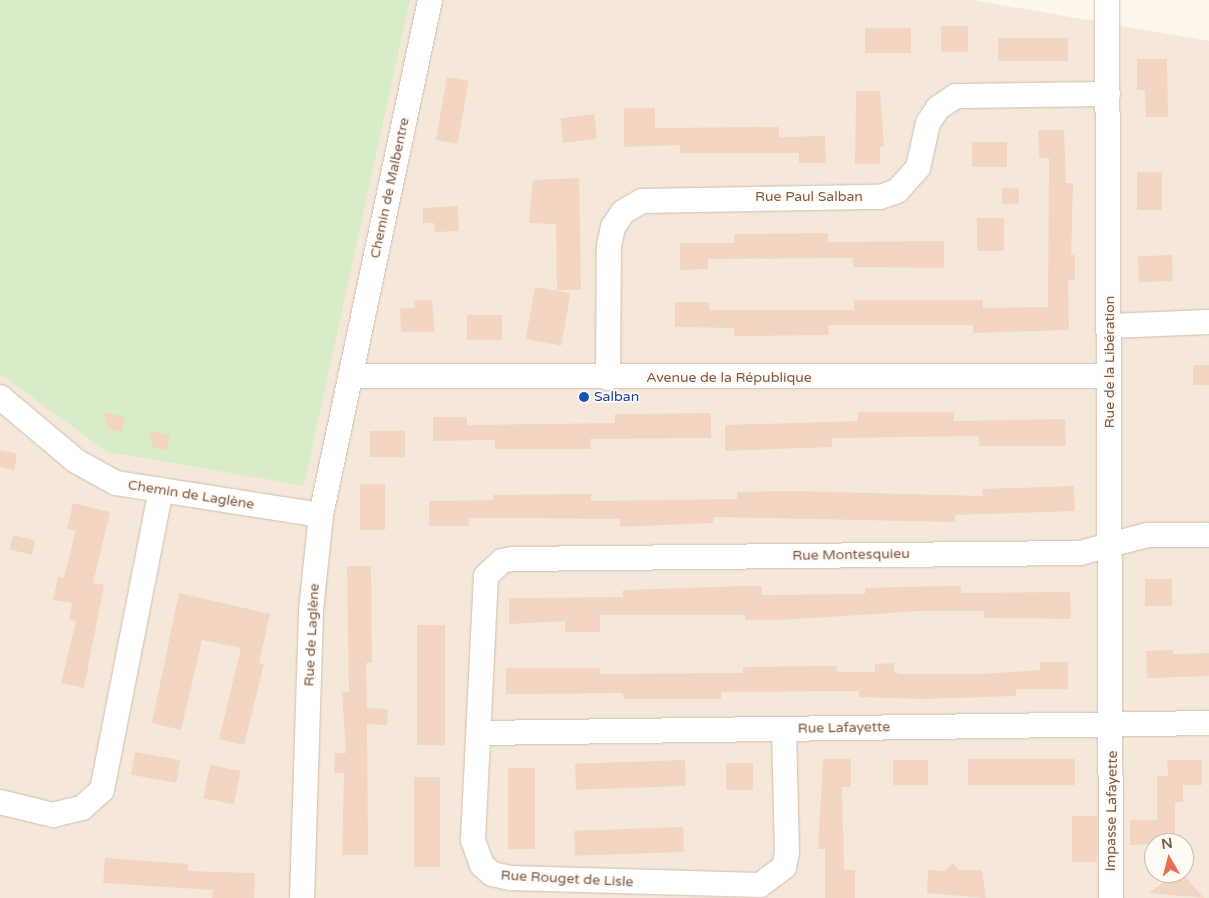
<!DOCTYPE html>
<meta charset="utf-8">
<style>
body{margin:0}
#map{position:relative;width:1209px;height:898px;overflow:hidden;background:#fdf6ec;font-family:"Varela Round",sans-serif}
div>[style]{position:absolute}
[style*='--x']{left:calc(var(--x)*1px);top:calc(var(--y)*1px);width:calc(var(--w)*1px);rotate:calc(var(--a)*1deg)}
.residential>*{inset:0;background:#f5e8da}
.green>*{inset:0;background:#d8ecc9}
.building>*{inset:0;background:#f3d5c3;transform-origin:0 0}
.roads{filter:drop-shadow(0 0 1px #d1beb0) drop-shadow(0 0 1px #d1beb0)}
.minor>*{height:24px;margin:-12px;padding:0 12px;transform-origin:12px;border-radius:12px;background:#fff}
.dots>*{width:14px;height:14px;translate:-50% -50%;box-sizing:border-box;border:2px solid #fffaf3;border-radius:50%}
span{translate:-50% -50%;white-space:nowrap;text-align:center;line-height:1.15;-webkit-text-stroke:4px #fffaf3;paint-order:stroke}
.street-label{font-size:14px;color:#7a5c4d}
.transit-label{font-size:14px;color:#164399}
.left{translate:0 -50%;text-align:left}
.north{position:absolute;left:1144px;top:833px;width:50px;height:50px;box-sizing:border-box;background:#fffaf3;border:1px solid #cabbb1;border-radius:50%;rotate:352deg;font-size:14px;font-weight:700;line-height:20px;text-align:center;color:#7a5c4d}
.north::after{content:'';display:block;margin:auto;width:18px;height:22px;background:#e76f51;clip-path:polygon(50% 0,100% 100%,50% 72%,0 100%)}
</style>
<div id="map">
<div class="residential">
<div style="clip-path:polygon(evenodd,410px 0,972px 0,1209px 41px,1209px 898px,0 898px,0 374px,107px 452px,304px 486px,410px 0,1154px 843px,1184px 843px,1184px 873px,1154px 873px,1154px 843px)"></div>
</div>
<div class="green">
<div style="clip-path:polygon(0 0,410px 0,304px 486px,107px 452px,0 374px)"></div>
</div>
<div class="building">
<div style="left:941px;top:26px;width:27px;height:26px"></div>
<div style="left:911px;top:28px;width:25px;height:46px;rotate:90deg"></div>
<div style="left:1068px;top:38px;width:23px;height:70px;rotate:90deg"></div>
<div style="clip-path:polygon(1137px 59px,1167px 59px,1168px 117px,1146px 117px,1145px 90px,1137px 90px)"></div>
<div style="left:447px;top:77px;width:22px;height:64px;rotate:10deg"></div>
<div style="clip-path:polygon(856px 91px,880px 91px,884px 147px,880px 147px,880px 164px,855px 164px)"></div>
<div style="clip-path:polygon(624px 108px,655px 108px,655px 128px,779px 127px,779px 137px,825px 136px,826px 163px,799px 163px,799px 153px,680px 153px,680px 145px,624px 147px)"></div>
<div style="left:594px;top:114px;width:25px;height:34px;rotate:83deg"></div>
<div style="clip-path:polygon(1038px 130px,1064px 130px,1066px 183px,1073px 183px,1071px 255px,1075px 255px,1075px 280px,1068px 280px,1069px 330px,973px 333px,973px 325px,828px 325px,829px 335px,734px 336px,734px 328px,675px 327px,675px 302px,709px 302px,710px 310px,854px 310px,854px 300px,983px 300px,983px 308px,1048px 307px,1049px 158px,1039px 158px)"></div>
<div style="left:972px;top:142px;width:35px;height:25px"></div>
<div style="left:1137px;top:172px;width:25px;height:38px"></div>
<div style="clip-path:polygon(579px 178px,581px 290px,557px 290px,556px 224px,529px 223px,533px 180px)"></div>
<div style="left:1019px;top:188px;width:16px;height:17px;rotate:90deg"></div>
<div style="clip-path:polygon(458px 206px,459px 231px,435px 232px,434px 223px,423px 223px,423px 208px)"></div>
<div style="left:977px;top:218px;width:27px;height:33px"></div>
<div style="clip-path:polygon(828px 233px,828px 242px,944px 241px,944px 268px,853px 267px,853px 258px,708px 259px,708px 269px,680px 270px,680px 243px,734px 243px,734px 234px)"></div>
<div style="left:1172px;top:255px;width:26px;height:34px;rotate:88deg"></div>
<div style="left:535px;top:287px;width:36px;height:53px;rotate:10deg"></div>
<div style="clip-path:polygon(414px 300px,432px 300px,435px 332px,401px 332px,400px 308px,415px 308px)"></div>
<div style="left:502px;top:315px;width:25px;height:35px;rotate:90deg"></div>
<div style="left:1193px;top:365px;width:16px;height:20px"></div>
<div style="clip-path:polygon(103px 412px,125px 417px,122px 432px,108px 429px)"></div>
<div style="clip-path:polygon(858px 412px,954px 412px,954px 421px,1065px 419px,1066px 446px,979px 446px,979px 436px,832px 438px,832px 447px,725px 451px,725px 425px,858px 421px)"></div>
<div style="clip-path:polygon(711px 413px,711px 438px,590px 439px,591px 449px,495px 449px,495px 440px,433px 441px,433px 417px,467px 417px,467px 425px,615px 423px,615px 414px)"></div>
<div style="clip-path:polygon(148px 430px,170px 435px,167px 450px,153px 447px)"></div>
<div style="left:370px;top:431px;width:35px;height:26px"></div>
<div style="clip-path:polygon(0 450px,17px 454px,14px 470px,0 467px)"></div>
<div style="left:360px;top:484px;width:25px;height:46px"></div>
<div style="clip-path:polygon(1074px 486px,1075px 511px,955px 515px,955px 522px,713px 517px,713px 523px,620px 527px,620px 519px,503px 518px,469px 518px,469px 526px,429px 526px,429px 501px,493px 500px,493px 495px,591px 494px,591px 501px,737px 499px,737px 492px,796px 491px,983px 496px,982px 489px)"></div>
<div style="clip-path:polygon(73px 503px,110px 512px,93px 583px,104px 585px,84px 688px,61px 683px,76px 621px,69px 620px,72px 603px,53px 600px,58px 577px,64px 578px,76px 530px,67px 529px)"></div>
<div style="left:13px;top:535px;width:23px;height:15px;rotate:13deg"></div>
<div style="clip-path:polygon(347px 566px,371px 566px,372px 663px,366px 663px,367px 708px,388px 709px,387px 725px,367px 724px,368px 855px,342px 855px,344px 773px,334px 773px,335px 753px,346px 753px,342px 692px,349px 692px)"></div>
<div style="left:1145px;top:579px;width:27px;height:27px"></div>
<div style="clip-path:polygon(746px 586px,762px 586px,762px 595px,865px 594px,865px 588px,898px 587px,961px 586px,961px 593px,1070px 592px,1071px 619px,984px 618px,984px 611px,921px 611px,780px 620px,745px 620px,745px 615px,600px 615px,600px 632px,565px 632px,565px 621px,509px 624px,509px 598px,623px 597px,623px 590px)"></div>
<div style="clip-path:polygon(179px 593px,270px 614px,259px 663px,264px 664px,244px 745px,219px 739px,241px 648px,202px 640px,181px 730px,152px 723px)"></div>
<div style="left:417px;top:625px;width:28px;height:120px"></div>
<div style="clip-path:polygon(1173px 650px,1173px 654px,1209px 653px,1209px 676px,1147px 678px,1146px 651px)"></div>
<div style="clip-path:polygon(1040px 662px,1068px 662px,1068px 689px,1016px 689px,1016px 696px,922px 699px,859px 697px,859px 691px,721px 692px,721px 699px,624px 699px,623px 693px,506px 694px,506px 668px,600px 668px,600px 674px,743px 673px,743px 667px,837px 666px,837px 672px,875px 672px,875px 664px,894px 663px,894px 672px,900px 674px,981px 674px,1040px 670px)"></div>
<div style="left:135px;top:752px;width:46px;height:23px;rotate:10deg"></div>
<div style="clip-path:polygon(823px 759px,851px 759px,851px 787px,842px 787px,844px 870px,855px 870px,855px 898px,825px 898px,825px 849px,818px 849px)"></div>
<div style="left:968px;top:759px;width:107px;height:26px"></div>
<div style="left:685px;top:760px;width:26px;height:110px;rotate:88deg"></div>
<div style="left:893px;top:760px;width:35px;height:25px"></div>
<div style="clip-path:polygon(1167px 760px,1202px 760px,1202px 785px,1183px 785px,1183px 802px,1175px 802px,1175px 843px,1130px 845px,1130px 820px,1157px 820px,1157px 776px,1168px 776px)"></div>
<div style="left:726px;top:763px;width:27px;height:27px"></div>
<div style="left:210px;top:765px;width:31px;height:34px;rotate:11deg"></div>
<div style="left:508px;top:768px;width:27px;height:81px"></div>
<div style="left:414px;top:777px;width:26px;height:90px"></div>
<div style="left:1097px;top:816px;width:46px;height:25px;rotate:90deg"></div>
<div style="left:683px;top:827px;width:25px;height:109px;rotate:88deg"></div>
<div style="clip-path:polygon(105px 858px,188px 864px,188px 871px,255px 873px,254px 898px,212px 898px,213px 890px,103px 883px)"></div>
<div style="clip-path:polygon(953px 863px,959px 870px,982px 870px,986px 898px,927px 893px,928px 870px,945px 871px)"></div>
<div style="clip-path:polygon(1158px 873px,1182px 873px,1204px 898px,1149px 893px,1165px 881px)"></div>
</div>
<div class="roads">
<div class="minor">
<div style="--x:1107;--y:0;--w:898;--a:89.74"></div>
<div style="--x:1110;--y:326;--w:99;--a:-2.3"></div>
<div style="--x:350;--y:376;--w:759;--a:0"></div>
<div style="--x:608;--y:378;--w:132;--a:-89.6"></div>
<div style="--x:609;--y:246;--w:19;--a:-78"></div>
<div style="--x:613;--y:227;--w:18;--a:-56"></div>
<div style="--x:623;--y:212;--w:22;--a:-30"></div>
<div style="--x:642;--y:201;--w:238;--a:-1"></div>
<div style="--x:880;--y:197;--w:18;--a:-19"></div>
<div style="--x:897;--y:191;--w:31;--a:-48"></div>
<div style="--x:918;--y:168;--w:46;--a:-77.5"></div>
<div style="--x:928;--y:123;--w:18;--a:-56"></div>
<div style="--x:938;--y:108;--w:22;--a:-34"></div>
<div style="--x:956;--y:96;--w:152;--a:-0.8"></div>
<div style="--x:0;--y:397;--w:99;--a:40.1"></div>
<div style="--x:76;--y:461;--w:46;--a:28.8"></div>
<div style="--x:116;--y:483;--w:207;--a:8.9"></div>
<div style="--x:784;--y:729;--w:123;--a:88.6"></div>
<div style="--x:787;--y:852;--w:15;--a:101"></div>
<div style="--x:784;--y:867;--w:30;--a:143"></div>
<div style="--x:760;--y:885;--w:250;--a:-178.4"></div>
<div style="--x:510;--y:878;--w:18;--a:-167"></div>
<div style="--x:492;--y:874;--w:13;--a:-138"></div>
<div style="--x:482;--y:865;--w:27;--a:-110"></div>
<div style="--x:473;--y:840;--w:264;--a:-87.2"></div>
<div style="--x:486;--y:576;--w:22;--a:-43"></div>
<div style="--x:502;--y:561;--w:10;--a:-11"></div>
<div style="--x:512;--y:559;--w:568;--a:-0.61"></div>
<div style="--x:1080;--y:553;--w:69;--a:-15"></div>
<div style="--x:1147;--y:535;--w:62;--a:0"></div>
<div style="--x:479;--y:733;--w:730;--a:-0.78"></div>
<div style="--x:0;--y:802;--w:55;--a:13.8"></div>
<div style="--x:53;--y:815;--w:30;--a:-14"></div>
<div style="--x:82;--y:808;--w:27;--a:-42"></div>
<div style="--x:102;--y:790;--w:306;--a:-78.9"></div>
<div style="--x:302;--y:898;--w:288;--a:-88.2"></div>
<div style="--x:311;--y:610;--w:96;--a:-84"></div>
<div style="--x:321;--y:515;--w:526;--a:-78.05"></div>
</div>
</div>
<div class="dots">
<div style="left:584px;top:397px;background:#1a4fb4"></div>
</div>
<div class="street-label">
<span style="left:390px;top:188px;rotate:-78deg">Chemin de Malbentre</span>
<span style="left:809px;top:197px">Rue Paul Salban</span>
<span style="left:1110px;top:362px;rotate:-90deg">Rue de la Libération</span>
<span style="left:729px;top:378px">Avenue de la République</span>
<span style="left:191px;top:495px;rotate:9deg">Chemin de Laglène</span>
<span style="left:851px;top:555px;rotate:-1deg">Rue Montesquieu</span>
<span style="left:312px;top:635px;rotate:-87deg">Rue de Laglène</span>
<span style="left:844px;top:728px;rotate:-1deg">Rue Lafayette</span>
<span style="left:1112px;top:811px;rotate:-89deg">Impasse Lafayette</span>
<span style="left:567px;top:879px;rotate:3deg">Rue Rouget de Lisle</span>
</div>
<div class="transit-label">
<span class="left" style="left:594px;top:397px">Salban</span>
</div>
<div class="north">N</div>
</div>
